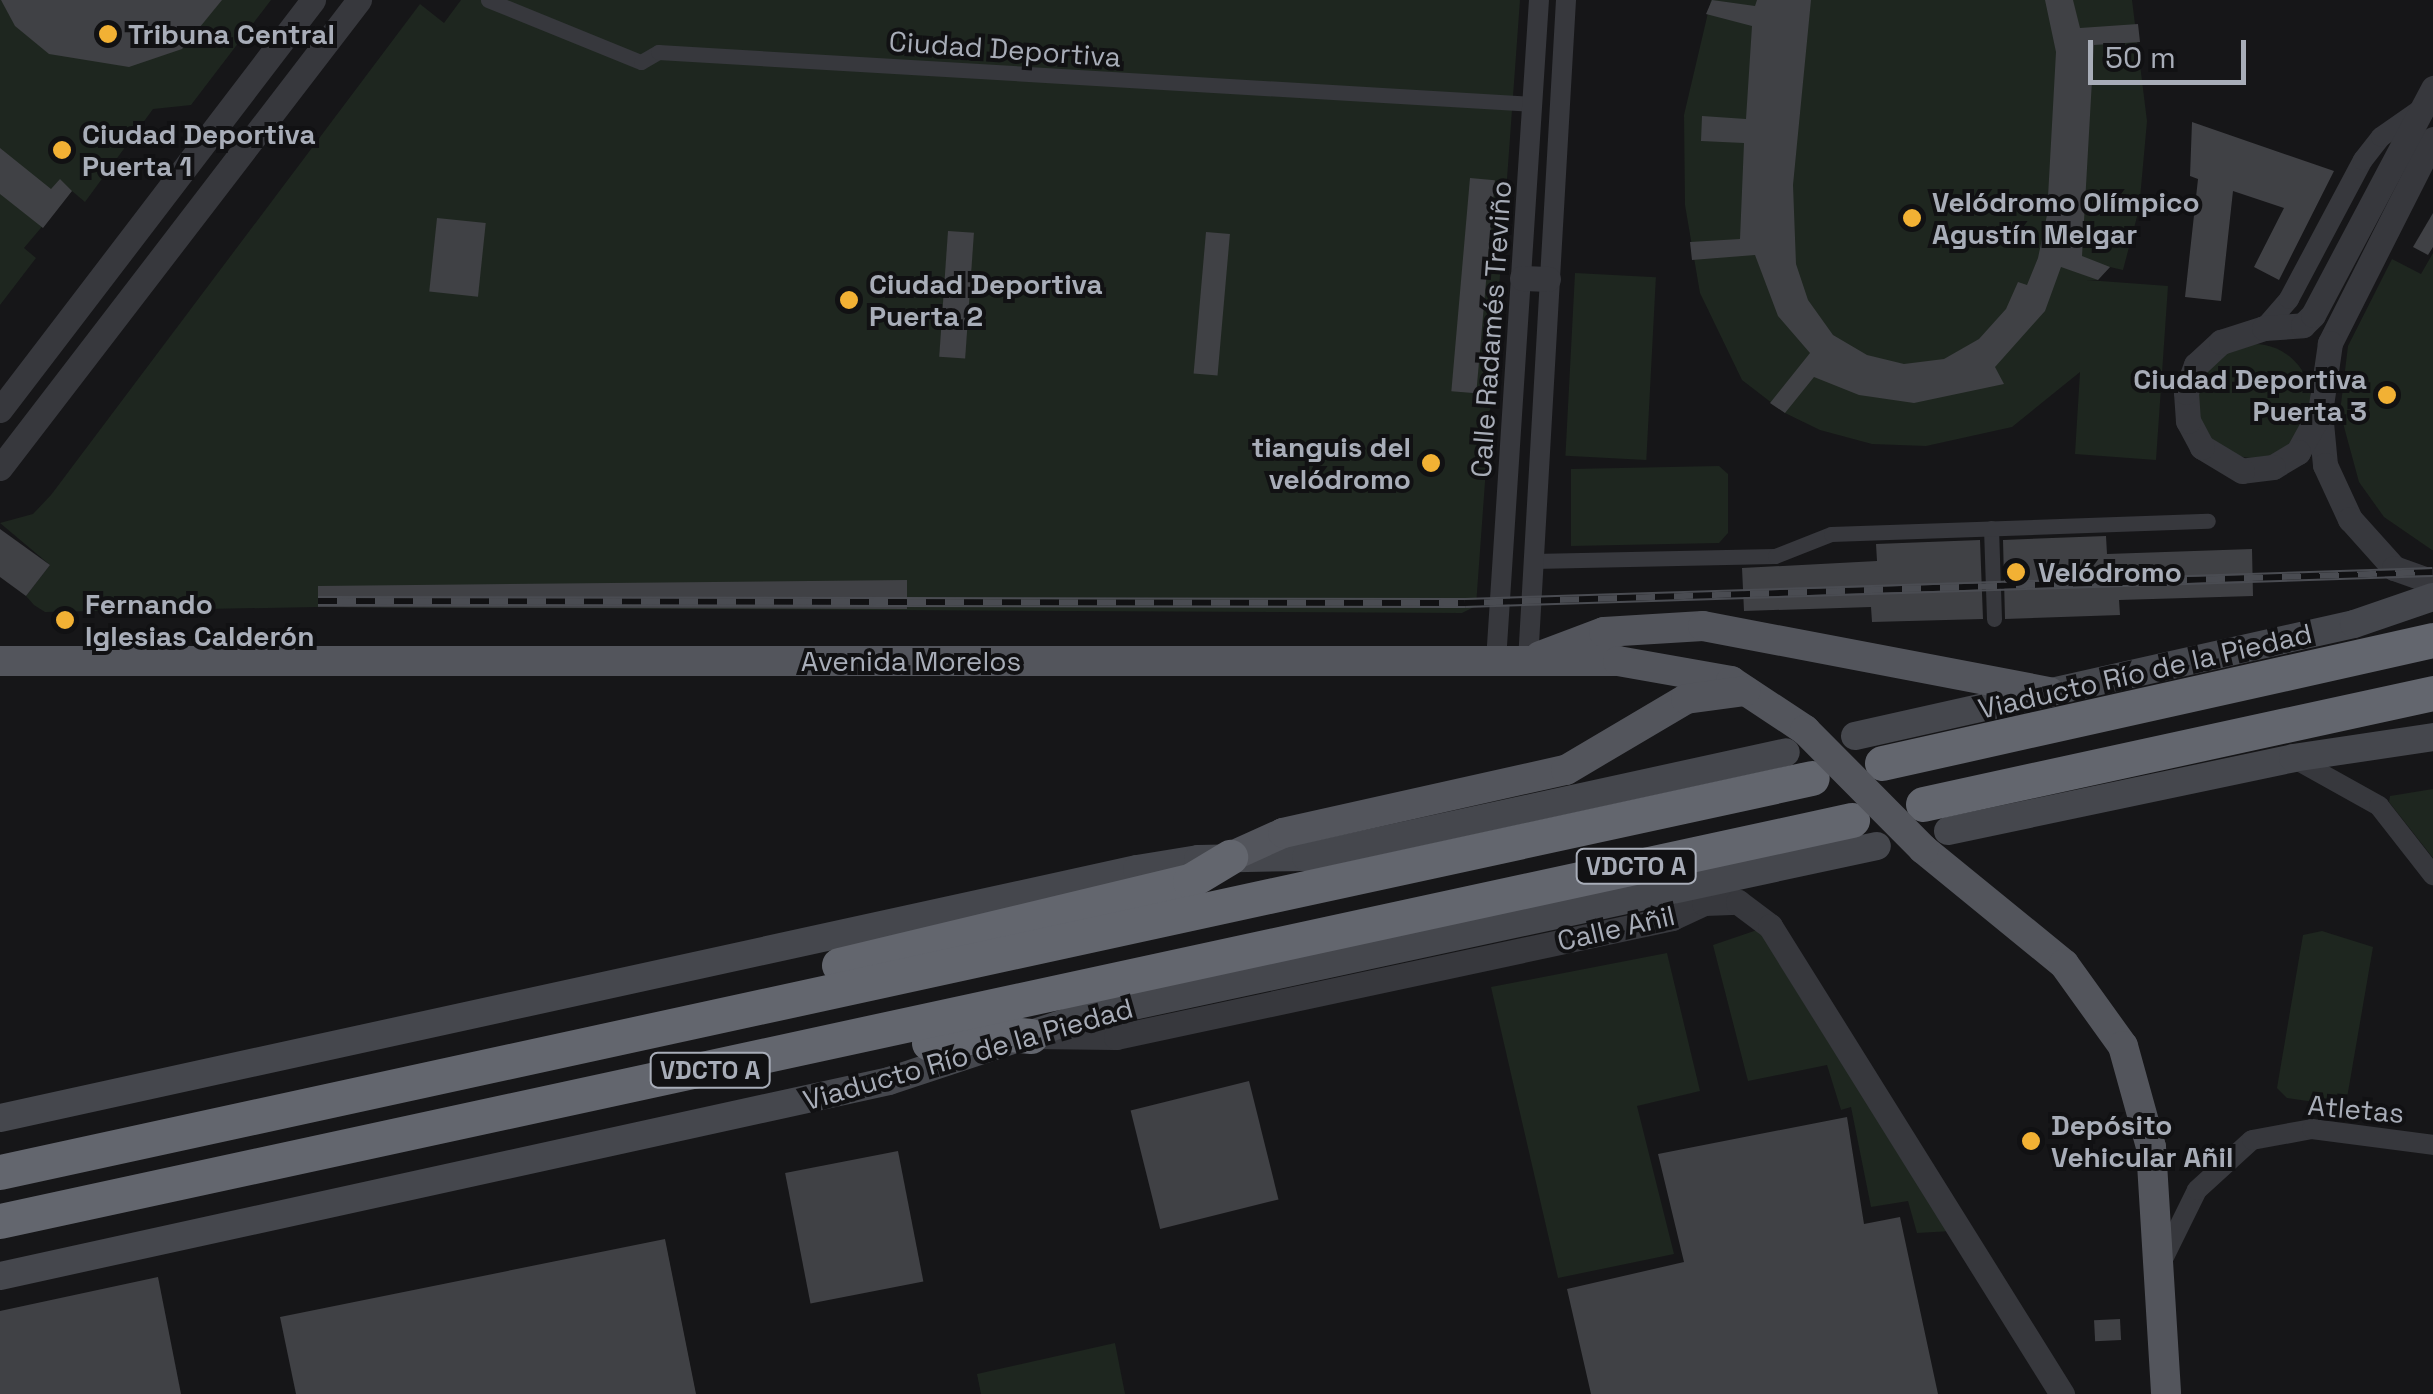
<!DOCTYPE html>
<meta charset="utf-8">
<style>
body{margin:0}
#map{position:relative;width:2433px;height:1394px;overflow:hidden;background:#161618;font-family:"Space Grotesk",sans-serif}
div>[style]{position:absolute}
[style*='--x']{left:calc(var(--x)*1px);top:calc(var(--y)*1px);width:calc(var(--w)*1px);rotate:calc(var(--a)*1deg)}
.green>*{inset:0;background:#1e261f;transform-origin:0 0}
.round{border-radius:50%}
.building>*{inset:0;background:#404145;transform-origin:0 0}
.pedestrian>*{height:15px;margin:-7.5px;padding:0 7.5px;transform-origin:7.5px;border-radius:7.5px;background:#37383d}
.minor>*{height:20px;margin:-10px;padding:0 10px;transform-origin:10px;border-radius:10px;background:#37383d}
.tertiary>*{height:25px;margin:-12.5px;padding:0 12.5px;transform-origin:12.5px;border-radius:12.5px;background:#37383d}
.secondary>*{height:28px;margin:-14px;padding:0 14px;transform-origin:14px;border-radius:14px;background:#45474d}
.primary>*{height:30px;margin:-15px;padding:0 15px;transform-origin:15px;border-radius:15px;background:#53555c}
.motorway>*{height:35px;margin:-17.5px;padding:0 17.5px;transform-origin:17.5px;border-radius:17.5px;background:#63666e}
.rail>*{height:10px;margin-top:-5px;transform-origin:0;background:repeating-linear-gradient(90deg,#111113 0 19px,#4a4c52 0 38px);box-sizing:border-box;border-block:2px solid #4a4c52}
.primary-bridge>*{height:30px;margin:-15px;padding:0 15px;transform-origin:15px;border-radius:15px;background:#53555c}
.dots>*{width:28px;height:28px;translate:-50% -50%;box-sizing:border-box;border:5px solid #111113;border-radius:50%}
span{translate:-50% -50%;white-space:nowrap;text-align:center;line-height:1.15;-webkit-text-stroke:8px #111113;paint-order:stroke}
.shield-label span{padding:2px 8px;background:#111113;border:2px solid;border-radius:8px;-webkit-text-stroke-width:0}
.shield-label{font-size:25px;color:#a8adb8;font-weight:700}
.poi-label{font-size:28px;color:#a8adb8;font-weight:700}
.left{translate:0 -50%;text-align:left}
.right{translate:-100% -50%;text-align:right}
.street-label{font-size:28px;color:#a8adb8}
.scale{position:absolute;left:2088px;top:40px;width:158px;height:45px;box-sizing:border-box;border:5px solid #a8adb8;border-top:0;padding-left:12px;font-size:30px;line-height:35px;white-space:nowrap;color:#a8adb8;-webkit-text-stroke:8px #111113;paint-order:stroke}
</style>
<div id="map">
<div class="green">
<div style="clip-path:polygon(0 0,271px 0,191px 105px,153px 109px,85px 202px,72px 191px,24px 248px,36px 258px,0 305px)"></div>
<div style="clip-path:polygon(461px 0,1520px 0,1476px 606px,1462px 613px,317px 607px,45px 612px,34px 605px,26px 596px,50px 565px,0 523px,33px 514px,51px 495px,420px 4px,444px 23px)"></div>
<div style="clip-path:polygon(1711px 0,2132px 0,2147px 121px,2139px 209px,2123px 270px,2110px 267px,2098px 280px,2087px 280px,2168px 286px,2156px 460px,2075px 454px,2080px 372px,2012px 427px,1926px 446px,1872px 444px,1820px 430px,1785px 413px,1742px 380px,1700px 293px,1685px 205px,1684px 115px)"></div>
<div style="clip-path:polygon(2433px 253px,2433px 550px,2432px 550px,2384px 517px,2359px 482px,2340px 412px,2348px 346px,2392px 259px,2421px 274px)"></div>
<div style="left:1575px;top:273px;width:81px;height:183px;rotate:3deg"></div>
<div class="round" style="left:2197px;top:344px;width:114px;height:114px"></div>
<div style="clip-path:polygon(1719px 466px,1728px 474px,1728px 533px,1719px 543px,1571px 546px,1571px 469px)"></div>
<div style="clip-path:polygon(2433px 789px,2433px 858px,2389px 802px,2390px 796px)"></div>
<div style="clip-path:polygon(1763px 928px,1952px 1231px,1917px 1233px,1908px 1201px,1871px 1207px,1851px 1107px,1841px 1110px,1827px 1065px,1748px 1081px,1713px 945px)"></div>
<div style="clip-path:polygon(2322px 931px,2373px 947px,2347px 1098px,2335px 1105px,2287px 1098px,2277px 1088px,2303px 935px)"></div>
<div style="clip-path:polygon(1667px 953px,1700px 1091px,1637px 1106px,1674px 1254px,1558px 1278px,1491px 987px)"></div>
<div style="clip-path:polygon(1115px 1343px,1125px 1394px,981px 1394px,977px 1374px)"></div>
</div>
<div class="building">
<div style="clip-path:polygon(1px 0,222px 0,182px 49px,129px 67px,49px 54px,15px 26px)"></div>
<div style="clip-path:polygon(1712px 0,1755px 6px,1757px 0,1811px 0,1793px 185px,1796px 264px,1808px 300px,1833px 335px,1867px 355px,1904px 364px,1944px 359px,1979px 339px,2006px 309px,2018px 282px,2027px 285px,2038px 258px,2047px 215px,2056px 52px,2045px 0,2073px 0,2080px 28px,2138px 24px,2140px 42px,2094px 45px,2082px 256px,2110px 267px,2098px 280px,2061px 267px,2045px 311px,1995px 367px,2004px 384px,1914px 403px,1859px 395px,1814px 377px,1785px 413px,1770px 403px,1810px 353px,1778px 316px,1755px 255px,1692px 260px,1690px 242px,1740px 239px,1744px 143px,1701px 141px,1702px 116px,1746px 119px,1752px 26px,1706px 14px)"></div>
<div style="clip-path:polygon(2192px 122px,2334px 171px,2279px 280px,2254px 267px,2284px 208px,2233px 191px,2221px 301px,2185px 297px,2198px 179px,2190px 176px)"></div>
<div style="clip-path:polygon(0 148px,51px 189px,60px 179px,72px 191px,43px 228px,0 194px)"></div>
<div style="left:1470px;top:178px;width:25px;height:214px;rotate:5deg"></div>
<div style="clip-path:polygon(2433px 213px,2433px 247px,2428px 255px,2413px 247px)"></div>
<div style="left:437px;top:218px;width:49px;height:74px;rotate:6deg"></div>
<div style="left:948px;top:231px;width:26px;height:126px;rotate:4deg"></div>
<div style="left:1206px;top:232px;width:24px;height:142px;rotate:5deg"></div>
<div style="clip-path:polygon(0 529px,50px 565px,26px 596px,0 577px)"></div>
<div style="clip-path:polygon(2106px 536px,2107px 554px,2252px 549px,2253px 596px,2119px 600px,2120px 615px,2005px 619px,2003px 540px)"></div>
<div style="clip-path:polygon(1980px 540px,1983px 619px,1872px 622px,1871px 607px,1744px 611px,1742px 568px,1877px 561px,1876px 544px)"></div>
<div style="clip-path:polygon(907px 580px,907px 609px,318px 607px,318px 586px)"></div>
<div style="left:1249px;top:1081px;width:122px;height:122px;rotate:76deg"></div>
<div style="clip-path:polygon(1847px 1117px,1864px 1224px,1900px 1217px,1938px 1394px,1591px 1394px,1567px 1289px,1684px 1262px,1658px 1154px)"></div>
<div style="left:898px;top:1151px;width:133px;height:115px;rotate:79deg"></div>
<div style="clip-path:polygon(665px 1239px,696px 1394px,296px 1394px,280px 1317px)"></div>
<div style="clip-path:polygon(158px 1277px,181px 1394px,0 1394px,0 1311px)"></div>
<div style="left:2120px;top:1319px;width:21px;height:26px;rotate:87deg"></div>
</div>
<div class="pedestrian">
<div style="--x:488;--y:0;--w:165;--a:22.1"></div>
<div style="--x:641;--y:62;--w:20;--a:-30"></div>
<div style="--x:658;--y:52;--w:877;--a:3.4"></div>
<div style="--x:1991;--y:528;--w:91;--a:88.1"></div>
<div style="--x:1533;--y:561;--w:242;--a:-1.2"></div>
<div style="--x:1775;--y:556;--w:60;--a:-21.4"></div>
<div style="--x:1831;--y:534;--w:377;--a:-2"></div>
</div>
<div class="minor">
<div style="--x:2264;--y:328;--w:38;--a:-49"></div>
<div style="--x:2289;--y:299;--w:157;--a:-62"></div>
<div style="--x:2363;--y:160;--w:29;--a:-52"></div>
<div style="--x:2381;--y:137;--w:49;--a:-35"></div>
<div style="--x:1496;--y:661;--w:662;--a:-86.28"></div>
<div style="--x:1528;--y:661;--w:662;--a:-86.71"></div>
<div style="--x:2295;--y:759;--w:96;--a:29.2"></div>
<div style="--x:2379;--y:806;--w:88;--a:52"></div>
<div style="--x:2161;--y:1263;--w:81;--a:-63.7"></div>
<div style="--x:2197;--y:1190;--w:74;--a:-42.3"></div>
<div style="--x:2252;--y:1140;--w:61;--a:-10.4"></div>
<div style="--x:2312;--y:1129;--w:122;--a:7.5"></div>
</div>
<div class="tertiary">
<div style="--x:2433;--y:139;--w:229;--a:116.8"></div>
<div style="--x:2330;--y:343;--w:70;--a:98.2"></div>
<div style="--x:2320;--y:412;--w:53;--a:84.6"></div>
<div style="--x:2325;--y:465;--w:60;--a:65.2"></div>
<div style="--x:2350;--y:519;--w:66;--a:48.1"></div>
<div style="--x:2394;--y:568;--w:41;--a:19.7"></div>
<div style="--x:1522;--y:278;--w:26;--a:2"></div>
<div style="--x:0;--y:410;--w:516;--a:-52.64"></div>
<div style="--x:2320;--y:412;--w:46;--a:118.8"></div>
<div style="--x:2298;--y:452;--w:29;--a:149"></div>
<div style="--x:2273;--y:467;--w:31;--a:173"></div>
<div style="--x:2242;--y:471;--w:47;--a:-149"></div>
<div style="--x:2202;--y:447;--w:30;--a:-118"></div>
<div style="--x:2188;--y:421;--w:29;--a:-94"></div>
<div style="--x:2186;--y:392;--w:29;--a:-70"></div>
<div style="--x:2196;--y:365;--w:34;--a:-43"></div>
<div style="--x:2221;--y:342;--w:45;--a:-18"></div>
<div style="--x:2264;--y:328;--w:39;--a:-4"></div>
<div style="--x:2303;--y:325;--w:14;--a:-45"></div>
<div style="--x:2313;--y:315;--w:257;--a:-62.1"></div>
<div style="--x:0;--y:468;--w:590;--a:-52.51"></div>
<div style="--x:1031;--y:1036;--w:85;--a:0.7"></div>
<div style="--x:1116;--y:1037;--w:569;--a:-12.08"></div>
<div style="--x:1672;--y:918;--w:35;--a:-25"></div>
<div style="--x:1704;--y:903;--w:34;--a:-2"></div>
<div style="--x:1738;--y:902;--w:40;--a:37"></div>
<div style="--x:1770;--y:926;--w:552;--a:58.04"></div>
</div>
<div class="secondary">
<div style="--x:1855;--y:736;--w:511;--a:-12.65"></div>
<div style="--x:2354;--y:624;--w:83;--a:-18.9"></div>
<div style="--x:1948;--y:831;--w:353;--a:-11.9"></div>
<div style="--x:2293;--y:758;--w:142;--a:-8.5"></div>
<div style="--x:0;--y:1118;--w:1164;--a:-12.35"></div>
<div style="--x:1137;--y:869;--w:62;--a:-9.3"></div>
<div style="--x:1198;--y:859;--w:108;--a:-1.1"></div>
<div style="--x:1306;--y:857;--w:491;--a:-12.3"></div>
<div style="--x:0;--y:1276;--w:910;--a:-12.37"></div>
<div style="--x:889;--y:1081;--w:203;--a:-18.3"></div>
<div style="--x:1082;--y:1017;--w:813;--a:-12.14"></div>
</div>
<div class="primary">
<div style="--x:1540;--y:656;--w:68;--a:-20.6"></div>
<div style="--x:1604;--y:632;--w:99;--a:-3.5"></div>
<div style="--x:1703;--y:626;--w:353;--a:10.8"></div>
<div style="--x:0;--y:661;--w:1618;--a:0"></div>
<div style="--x:1618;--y:661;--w:115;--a:10"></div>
<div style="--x:1731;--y:681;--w:89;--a:33.5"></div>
<div style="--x:1923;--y:849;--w:182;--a:39.2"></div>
<div style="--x:2064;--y:964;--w:101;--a:54.3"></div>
<div style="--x:2123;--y:1046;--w:105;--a:74.5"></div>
<div style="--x:2151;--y:1147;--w:247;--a:86.5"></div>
<div style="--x:1230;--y:857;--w:58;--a:-24.4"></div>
<div style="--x:1283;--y:833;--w:290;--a:-12.6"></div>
<div style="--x:1566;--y:770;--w:139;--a:-30.6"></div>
<div style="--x:1686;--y:699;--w:60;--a:-7.7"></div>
</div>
<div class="motorway">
<div style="--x:1882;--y:763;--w:565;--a:-12.58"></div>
<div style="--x:1923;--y:804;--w:522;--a:-12.28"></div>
<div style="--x:839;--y:965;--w:361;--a:-13.5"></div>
<div style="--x:1190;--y:881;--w:47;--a:-31"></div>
<div style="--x:929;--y:1043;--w:69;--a:-8.4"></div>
<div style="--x:997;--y:1033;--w:34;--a:5"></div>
<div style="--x:0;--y:1172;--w:1854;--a:-12.27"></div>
<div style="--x:0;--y:1221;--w:1895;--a:-12.22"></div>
</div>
<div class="rail">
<div style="--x:318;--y:601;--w:1147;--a:0.1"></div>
<div style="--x:1465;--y:603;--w:968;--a:-1.83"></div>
</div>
<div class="primary-bridge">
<div style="--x:1805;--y:730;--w:168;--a:45.2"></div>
</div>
<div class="dots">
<div style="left:108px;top:34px;background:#f2b134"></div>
<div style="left:62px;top:150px;background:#f2b134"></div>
<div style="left:1912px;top:218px;background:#f2b134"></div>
<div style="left:849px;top:300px;background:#f2b134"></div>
<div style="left:2387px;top:395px;background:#f2b134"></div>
<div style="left:1431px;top:463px;background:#f2b134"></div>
<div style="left:2016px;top:572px;background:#f2b134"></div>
<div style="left:65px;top:620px;background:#f2b134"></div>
<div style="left:2031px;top:1141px;background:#f2b134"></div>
</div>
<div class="shield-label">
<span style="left:1636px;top:866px">VDCTO A</span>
<span style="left:710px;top:1070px">VDCTO A</span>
</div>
<div class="poi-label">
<span class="left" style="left:128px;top:34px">Tribuna Central</span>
<span class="left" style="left:82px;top:150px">Ciudad Deportiva<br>Puerta 1</span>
<span class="left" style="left:1932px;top:218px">Velódromo Olímpico<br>Agustín Melgar</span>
<span class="left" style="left:869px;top:300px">Ciudad Deportiva<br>Puerta 2</span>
<span class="right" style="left:2367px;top:395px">Ciudad Deportiva<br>Puerta 3</span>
<span class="right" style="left:1411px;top:463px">tianguis del<br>velódromo</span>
<span class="left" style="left:2038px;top:572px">Velódromo</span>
<span class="left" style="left:85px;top:620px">Fernando<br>Iglesias Calderón</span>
<span class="left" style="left:2051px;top:1141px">Depósito<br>Vehicular Añil</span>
</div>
<div class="street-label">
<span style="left:1005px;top:49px;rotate:4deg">Ciudad Deportiva</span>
<span style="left:1491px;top:329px;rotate:-86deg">Calle Radamés Treviño</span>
<span style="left:911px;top:661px">Avenida Morelos</span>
<span style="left:2145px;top:671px;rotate:-13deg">Viaducto Río de la Piedad</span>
<span style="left:1616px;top:928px;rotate:-13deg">Calle Añil</span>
<span style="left:968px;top:1054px;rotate:-16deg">Viaducto Río de la Piedad</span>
<span style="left:2356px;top:1109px;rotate:5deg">Atletas</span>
</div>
<div class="scale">50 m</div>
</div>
